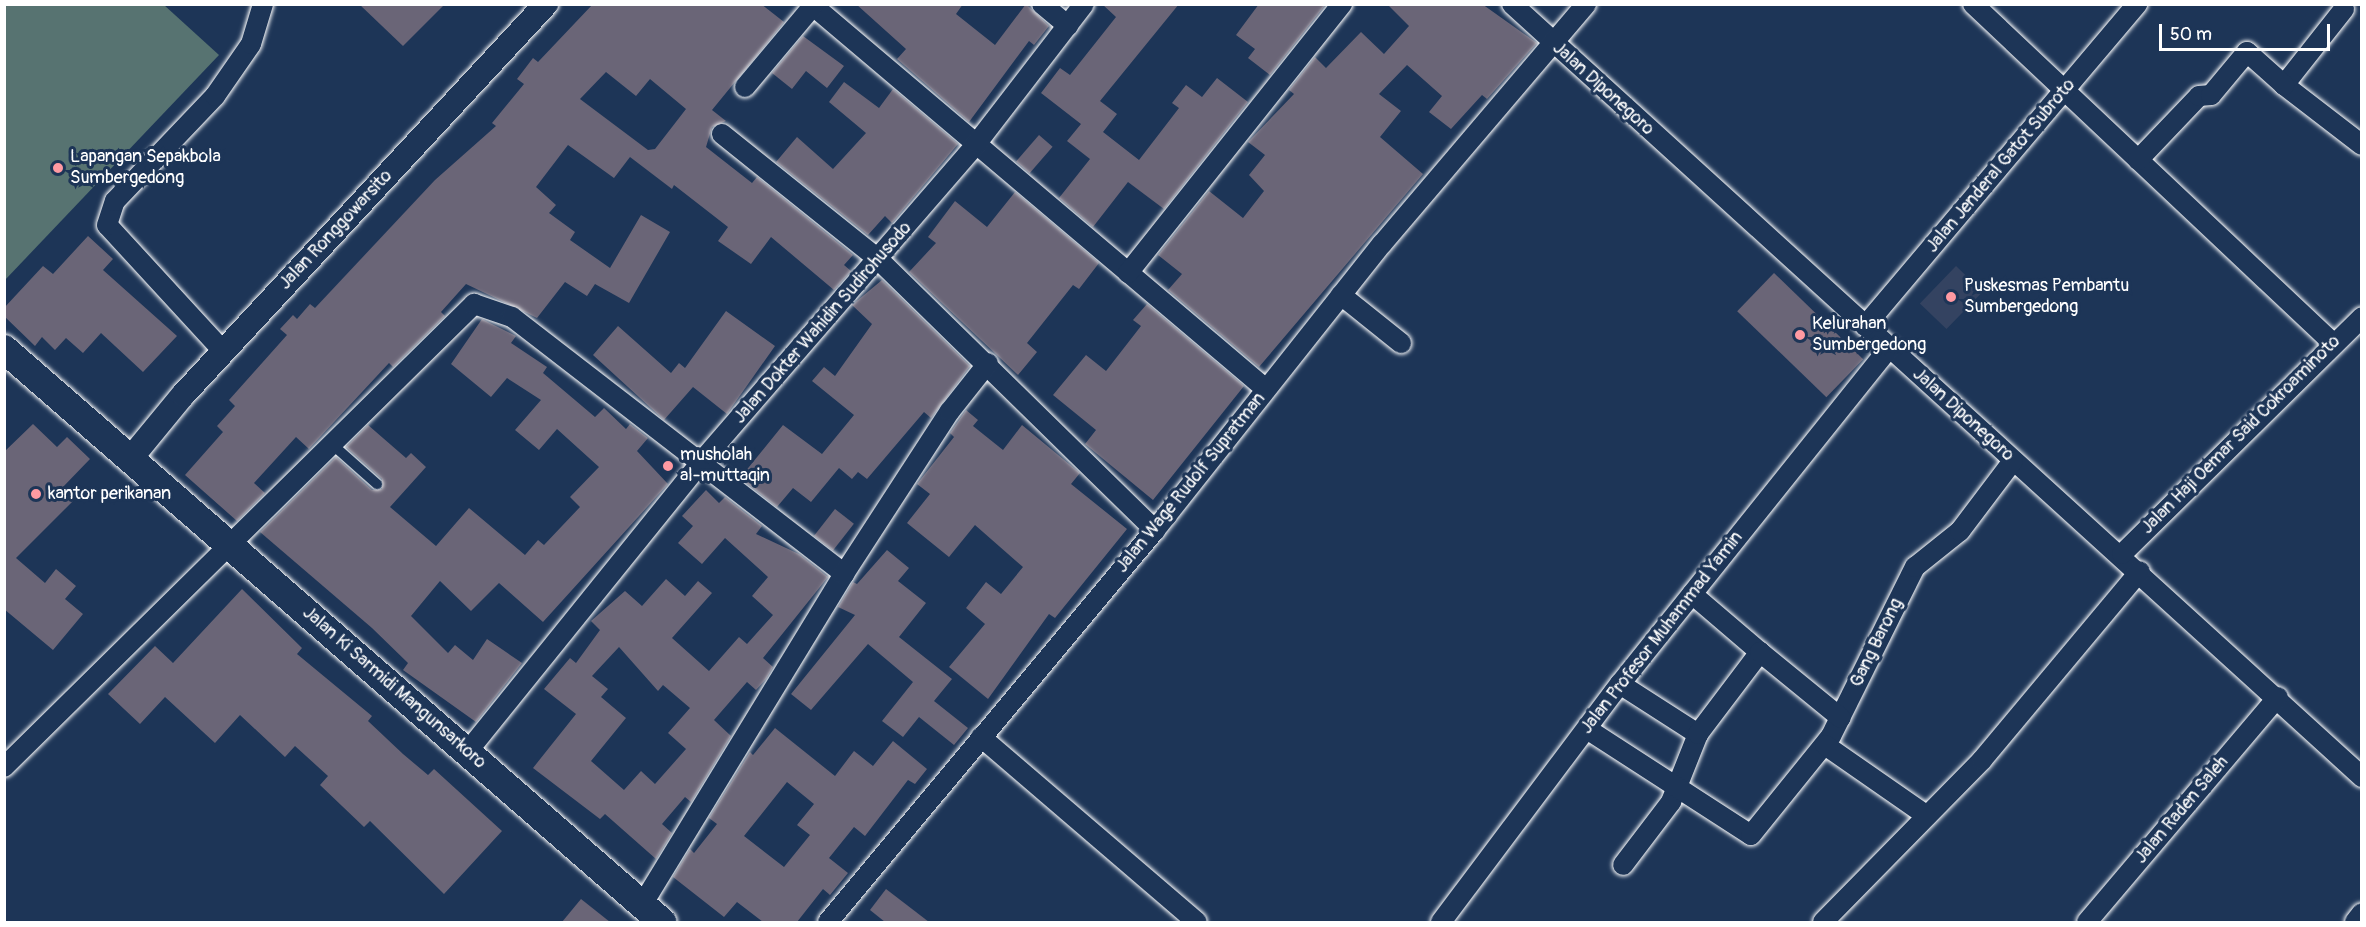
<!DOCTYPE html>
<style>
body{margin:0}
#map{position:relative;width:2366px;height:927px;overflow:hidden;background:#1d3557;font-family:Pangolin,sans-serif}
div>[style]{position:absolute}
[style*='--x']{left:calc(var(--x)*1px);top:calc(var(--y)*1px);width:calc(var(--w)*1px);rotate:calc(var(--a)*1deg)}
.built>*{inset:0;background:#344361;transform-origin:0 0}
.green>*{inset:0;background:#577371}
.building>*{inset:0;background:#6a6577;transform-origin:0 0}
.roads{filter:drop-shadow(0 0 2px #fff) drop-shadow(0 0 2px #fff)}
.service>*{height:10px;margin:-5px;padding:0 5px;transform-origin:5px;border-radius:5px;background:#1d3557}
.minor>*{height:20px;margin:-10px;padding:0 10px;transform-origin:10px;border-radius:10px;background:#1d3557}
.tertiary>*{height:24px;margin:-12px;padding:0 12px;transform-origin:12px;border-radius:12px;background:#1d3557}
.secondary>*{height:28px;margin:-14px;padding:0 14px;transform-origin:14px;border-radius:14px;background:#1d3557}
.dots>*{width:16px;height:16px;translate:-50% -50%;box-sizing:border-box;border:3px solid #1d3557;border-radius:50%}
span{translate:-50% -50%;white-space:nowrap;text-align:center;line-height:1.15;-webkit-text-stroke:6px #1d3557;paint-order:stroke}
.street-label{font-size:18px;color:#fff}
.poi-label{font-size:18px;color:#fff}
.left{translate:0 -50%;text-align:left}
.frame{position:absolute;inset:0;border:6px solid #fff;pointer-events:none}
.scale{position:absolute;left:2159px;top:24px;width:171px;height:27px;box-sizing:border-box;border:3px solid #fff;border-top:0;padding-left:8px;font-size:18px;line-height:21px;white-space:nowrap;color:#fff;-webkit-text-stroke:4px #1d3557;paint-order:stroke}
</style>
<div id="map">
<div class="built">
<div style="left:1956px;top:266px;width:37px;height:52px;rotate:44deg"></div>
</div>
<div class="green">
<div style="clip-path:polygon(5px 4px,164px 5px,219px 55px,5px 280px)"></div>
</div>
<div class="building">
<div style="clip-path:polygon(359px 4px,445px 4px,403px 46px)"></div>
<div style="clip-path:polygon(evenodd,593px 4px,761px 4px,784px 22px,712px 110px,726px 121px,712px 127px,706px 147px,752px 183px,757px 177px,853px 255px,844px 265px,851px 271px,834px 290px,771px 237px,751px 264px,718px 241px,728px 227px,674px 185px,672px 189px,630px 157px,614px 178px,568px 145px,536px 187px,556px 205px,549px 213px,575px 232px,570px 240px,610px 268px,641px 215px,670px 232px,629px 303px,595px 284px,587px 296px,565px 282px,537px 318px,466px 284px,441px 312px,445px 316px,393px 367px,389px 363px,309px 449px,296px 437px,254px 483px,265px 493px,237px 521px,185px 475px,223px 432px,217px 426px,235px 406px,229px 400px,287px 335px,280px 329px,293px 315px,297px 319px,310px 304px,315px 308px,435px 180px,496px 126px,492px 123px,524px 84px,517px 79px,533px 58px,538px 62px,593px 4px,606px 72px,636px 96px,650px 79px,686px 109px,655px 149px,648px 150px,580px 99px,606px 72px)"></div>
<div style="clip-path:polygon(856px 4px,963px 4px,956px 14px,995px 45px,1026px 4px,1049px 26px,1034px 45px,1029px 41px,969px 122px,897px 59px,906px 49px)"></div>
<div style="clip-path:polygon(1102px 4px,1179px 4px,1100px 101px,1117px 114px,1103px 132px,1139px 160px,1179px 108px,1172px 103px,1186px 85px,1202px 97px,1217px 78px,1248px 102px,1164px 209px,1128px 182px,1093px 227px,1059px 198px,1090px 159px,1067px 141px,1081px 124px,1041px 93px,1060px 68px,1070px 75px,1116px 17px)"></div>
<div style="clip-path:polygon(1259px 4px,1326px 4px,1270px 75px,1248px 58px,1255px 49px,1236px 35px)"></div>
<div style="clip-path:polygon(1387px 4px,1482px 4px,1537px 43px,1487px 99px,1482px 95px,1451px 129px,1429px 112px,1442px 96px,1407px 65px,1379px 94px,1401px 111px,1380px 137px,1423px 174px,1259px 367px,1168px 290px,1182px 274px,1158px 255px,1209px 191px,1243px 218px,1264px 191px,1249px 175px,1265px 155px,1248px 142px,1294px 94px,1289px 90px,1315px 57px,1326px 68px,1361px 32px,1384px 54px,1409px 26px)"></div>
<div style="clip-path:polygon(803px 36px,844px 66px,827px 88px,806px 71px,792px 89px,772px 73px)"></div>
<div style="clip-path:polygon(844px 82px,879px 108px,893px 89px,958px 144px,892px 223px,885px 216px,868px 235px,776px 162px,797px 137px,833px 169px,866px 133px,829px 102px)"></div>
<div style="left:1039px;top:135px;width:18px;height:35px;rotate:41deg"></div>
<div style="clip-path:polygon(1015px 192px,1099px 263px,1079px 289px,1073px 285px,1027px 343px,1037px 352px,1018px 375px,909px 272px,936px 243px,928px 237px,955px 201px,987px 227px)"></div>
<div style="clip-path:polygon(88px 236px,113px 259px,103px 270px,177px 336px,143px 372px,101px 333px,83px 353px,66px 338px,55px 350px,42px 337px,35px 346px,4px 316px,4px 308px,43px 266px,53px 274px)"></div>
<div style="left:1774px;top:273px;width:124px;height:53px;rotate:44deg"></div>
<div style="clip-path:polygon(882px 280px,970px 366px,931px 418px,924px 412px,867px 479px,858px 472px,852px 479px,839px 468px,811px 502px,793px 488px,777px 507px,740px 478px,783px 425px,822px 454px,854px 415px,812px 381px,824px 367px,835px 376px,872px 324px,852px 305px)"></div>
<div style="clip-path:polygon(1147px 304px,1244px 386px,1153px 500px,1085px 444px,1096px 430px,1053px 395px,1086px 355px,1106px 371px,1141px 326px,1133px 320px)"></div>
<div style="clip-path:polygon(726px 311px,775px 346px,727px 414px,693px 387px,664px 420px,593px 355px,618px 326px,671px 373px,679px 363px,685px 368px)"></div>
<div style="clip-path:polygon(482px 319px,516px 336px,511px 343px,547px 367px,543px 373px,595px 417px,604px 408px,626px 429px,630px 424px,648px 438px,637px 451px,668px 484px,543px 622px,499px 583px,471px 611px,440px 581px,411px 616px,448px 653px,455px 645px,473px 660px,487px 639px,522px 663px,476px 722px,403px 670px,408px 663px,372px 628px,260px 532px,336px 457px,372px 490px,382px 489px,382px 479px,346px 447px,368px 425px,406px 458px,411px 453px,426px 467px,390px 507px,436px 546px,469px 508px,525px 555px,538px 540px,544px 545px,580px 507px,570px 497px,599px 467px,557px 429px,539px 450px,515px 430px,541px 400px,507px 378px,491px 397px,451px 364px)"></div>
<div style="clip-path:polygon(966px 410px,978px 420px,973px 426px,1003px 450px,1022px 425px,1080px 473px,1071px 484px,1127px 529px,1055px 618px,1049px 614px,988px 699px,949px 667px,985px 624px,966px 608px,986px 582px,1001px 594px,1023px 567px,975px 525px,949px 557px,907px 523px,930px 494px,917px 484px,954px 437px,950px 433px)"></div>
<div style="clip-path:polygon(33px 424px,57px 447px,67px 437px,90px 459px,62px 488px,74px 500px,16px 558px,45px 583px,56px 569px,76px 586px,65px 599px,83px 614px,53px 650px,4px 609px,4px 452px)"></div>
<div style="clip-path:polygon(evenodd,706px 490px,719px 503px,725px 497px,762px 526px,756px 534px,799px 554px,828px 577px,763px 658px,773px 667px,766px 679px,756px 690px,747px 682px,714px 720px,731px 736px,691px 802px,685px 797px,662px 824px,672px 833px,656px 859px,605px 814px,600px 819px,533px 768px,576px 714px,544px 689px,570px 658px,576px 663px,600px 630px,591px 621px,625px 591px,642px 606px,666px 579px,685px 596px,698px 581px,712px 593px,672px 638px,709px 671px,739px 637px,747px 644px,773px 615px,752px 596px,768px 577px,725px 538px,702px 564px,678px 543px,693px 526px,682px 516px,706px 490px,619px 647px,658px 691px,663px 685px,690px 708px,668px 733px,686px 749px,655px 784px,641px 771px,624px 790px,591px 761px,626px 718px,601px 697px,608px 689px,592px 676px,619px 647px)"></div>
<div style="left:835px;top:509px;width:24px;height:34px;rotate:38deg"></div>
<div style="clip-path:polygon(887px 550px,909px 568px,898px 581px,926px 603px,899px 637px,952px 679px,934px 701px,968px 728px,954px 745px,919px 717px,903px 737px,882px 721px,913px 682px,868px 644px,811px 710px,791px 694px,855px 615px,838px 607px,853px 582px,857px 584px)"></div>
<div style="clip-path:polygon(242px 589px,302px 648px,297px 654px,372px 716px,368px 721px,403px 754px,428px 775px,434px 769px,502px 831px,444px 894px,370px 821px,364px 827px,320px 785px,328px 776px,295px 746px,285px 757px,240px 715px,215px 743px,165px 697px,140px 724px,108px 694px,155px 646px,173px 663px)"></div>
<div style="clip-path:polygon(evenodd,775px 728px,835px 776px,854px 751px,873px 766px,893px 741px,927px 769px,915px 784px,908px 780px,865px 836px,854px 827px,829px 858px,848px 873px,830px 895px,823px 889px,797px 922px,763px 922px,737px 902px,724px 917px,673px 877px,690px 849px,694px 853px,717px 824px,709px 818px,750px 752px,753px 755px,775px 728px,787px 782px,814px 804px,797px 825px,810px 835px,784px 867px,744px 836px,787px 782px)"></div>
<div style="clip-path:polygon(886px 889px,929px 922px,885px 922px,870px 910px)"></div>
<div style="clip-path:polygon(581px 899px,610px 922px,562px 922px)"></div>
</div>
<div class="roads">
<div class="service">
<div style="--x:333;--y:445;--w:59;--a:41.6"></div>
</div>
<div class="minor">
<div style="--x:811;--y:4;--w:596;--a:40.24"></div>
<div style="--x:1042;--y:4;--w:34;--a:40"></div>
<div style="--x:1512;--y:4;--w:1149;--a:42.28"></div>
<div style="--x:1973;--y:4;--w:494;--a:43.3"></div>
<div style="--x:2344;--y:9;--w:97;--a:128.3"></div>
<div style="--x:2284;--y:85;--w:98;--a:37.6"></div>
<div style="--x:745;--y:87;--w:106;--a:-50"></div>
<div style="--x:722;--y:134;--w:200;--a:38.7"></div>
<div style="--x:878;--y:259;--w:388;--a:44.4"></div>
<div style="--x:2138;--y:160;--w:88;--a:-46.4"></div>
<div style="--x:2199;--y:96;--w:12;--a:-5"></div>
<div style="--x:2211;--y:95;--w:56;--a:-50.1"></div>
<div style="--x:2247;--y:52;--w:50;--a:41.7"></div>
<div style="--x:1128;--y:273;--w:344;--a:-51.5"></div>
<div style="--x:1341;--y:295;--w:77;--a:38.7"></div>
<div style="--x:1865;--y:326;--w:422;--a:-49.8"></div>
<div style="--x:223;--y:351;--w:171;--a:-132.6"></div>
<div style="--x:107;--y:225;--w:25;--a:-72"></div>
<div style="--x:115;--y:201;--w:145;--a:-46.4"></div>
<div style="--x:215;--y:96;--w:63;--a:-55.3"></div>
<div style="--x:251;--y:44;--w:42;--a:-73.3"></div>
<div style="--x:2122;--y:554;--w:337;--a:-44.6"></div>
<div style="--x:1692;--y:594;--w:89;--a:40.5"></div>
<div style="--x:1620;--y:684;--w:93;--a:32.7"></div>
<div style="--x:1698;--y:734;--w:73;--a:111.7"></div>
<div style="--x:1671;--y:802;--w:79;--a:127.3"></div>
<div style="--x:1587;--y:729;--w:195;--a:32.9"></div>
<div style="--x:1751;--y:835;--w:127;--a:-51.1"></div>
<div style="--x:1831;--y:736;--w:189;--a:-63.6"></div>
<div style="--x:1915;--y:567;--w:58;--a:-38.7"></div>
<div style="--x:1960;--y:531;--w:88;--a:-52.9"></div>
<div style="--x:1698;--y:734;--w:103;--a:-52.9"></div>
<div style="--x:1760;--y:652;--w:104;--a:39.2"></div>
<div style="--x:981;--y:737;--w:284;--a:40.6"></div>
<div style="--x:1825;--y:745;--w:124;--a:34.8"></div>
<div style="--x:468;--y:751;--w:371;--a:-51.1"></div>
<div style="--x:701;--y:462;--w:422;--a:-49.1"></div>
<div style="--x:977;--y:143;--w:175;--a:-52.4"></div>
<div style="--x:4;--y:767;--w:660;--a:-44.57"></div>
<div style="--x:474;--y:304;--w:40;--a:18.9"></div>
<div style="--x:512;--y:317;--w:420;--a:37.7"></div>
<div style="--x:642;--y:905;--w:388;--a:-58.6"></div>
<div style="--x:844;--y:574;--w:194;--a:-57"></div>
<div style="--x:950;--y:411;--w:61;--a:-51.6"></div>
<div style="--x:828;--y:922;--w:510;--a:-50.17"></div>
<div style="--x:1155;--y:530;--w:365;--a:-51.6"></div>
<div style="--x:1382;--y:244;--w:315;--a:-49.6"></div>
<div style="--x:1441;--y:922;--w:298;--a:-53.1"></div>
<div style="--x:1620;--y:684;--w:430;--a:-51.3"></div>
<div style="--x:1823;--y:922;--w:227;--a:-45.5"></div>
<div style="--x:1982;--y:760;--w:246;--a:-50.1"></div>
<div style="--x:2087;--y:922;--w:295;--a:-49.7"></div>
<div style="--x:2355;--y:922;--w:11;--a:-52"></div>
</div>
<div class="tertiary">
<div style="--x:131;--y:458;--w:82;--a:-50.5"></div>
<div style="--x:183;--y:395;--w:534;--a:-47.13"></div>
</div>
<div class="secondary">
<div style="--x:4;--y:349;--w:873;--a:41.05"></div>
</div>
</div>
<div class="dots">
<div style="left:58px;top:168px;background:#ff9aa2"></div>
<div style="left:1951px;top:297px;background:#ff9aa2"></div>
<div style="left:1800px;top:335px;background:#ff9aa2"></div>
<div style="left:668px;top:466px;background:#ff9aa2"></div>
<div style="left:36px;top:494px;background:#ff9aa2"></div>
</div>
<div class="street-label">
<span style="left:1603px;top:89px;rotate:42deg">Jalan Diponegoro</span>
<span style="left:2001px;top:166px;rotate:-50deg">Jalan Jenderal Gatot Subroto</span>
<span style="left:336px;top:230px;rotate:-47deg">Jalan Ronggowarsito</span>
<span style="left:823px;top:323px;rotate:-49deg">Jalan Dokter Wahidin Sudirohusodo</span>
<span style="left:1963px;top:415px;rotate:42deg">Jalan Diponegoro</span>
<span style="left:2241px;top:435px;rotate:-45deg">Jalan Haji Oemar Said Cokroaminoto</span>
<span style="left:1191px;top:483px;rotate:-51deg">Jalan Wage Rudolf Supratman</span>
<span style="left:1662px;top:633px;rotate:-52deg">Jalan Profesor Muhammad Yamin</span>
<span style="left:1877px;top:643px;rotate:-64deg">Gang Barong</span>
<span style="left:394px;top:688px;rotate:41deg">Jalan Ki Sarmidi Mangunsarkoro</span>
<span style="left:2182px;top:810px;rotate:-50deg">Jalan Raden Saleh</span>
</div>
<div class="poi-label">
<span class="left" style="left:70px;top:168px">Lapangan Sepakbola<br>Sumbergedong</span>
<span class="left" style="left:1964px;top:297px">Puskesmas Pembantu<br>Sumbergedong</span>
<span class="left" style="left:1812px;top:335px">Kelurahan<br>Sumbergedong</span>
<span class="left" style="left:680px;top:466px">musholah<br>al-muttaqin</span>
<span class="left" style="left:48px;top:494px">kantor perikanan</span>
</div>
<div class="frame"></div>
<div class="scale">50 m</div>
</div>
